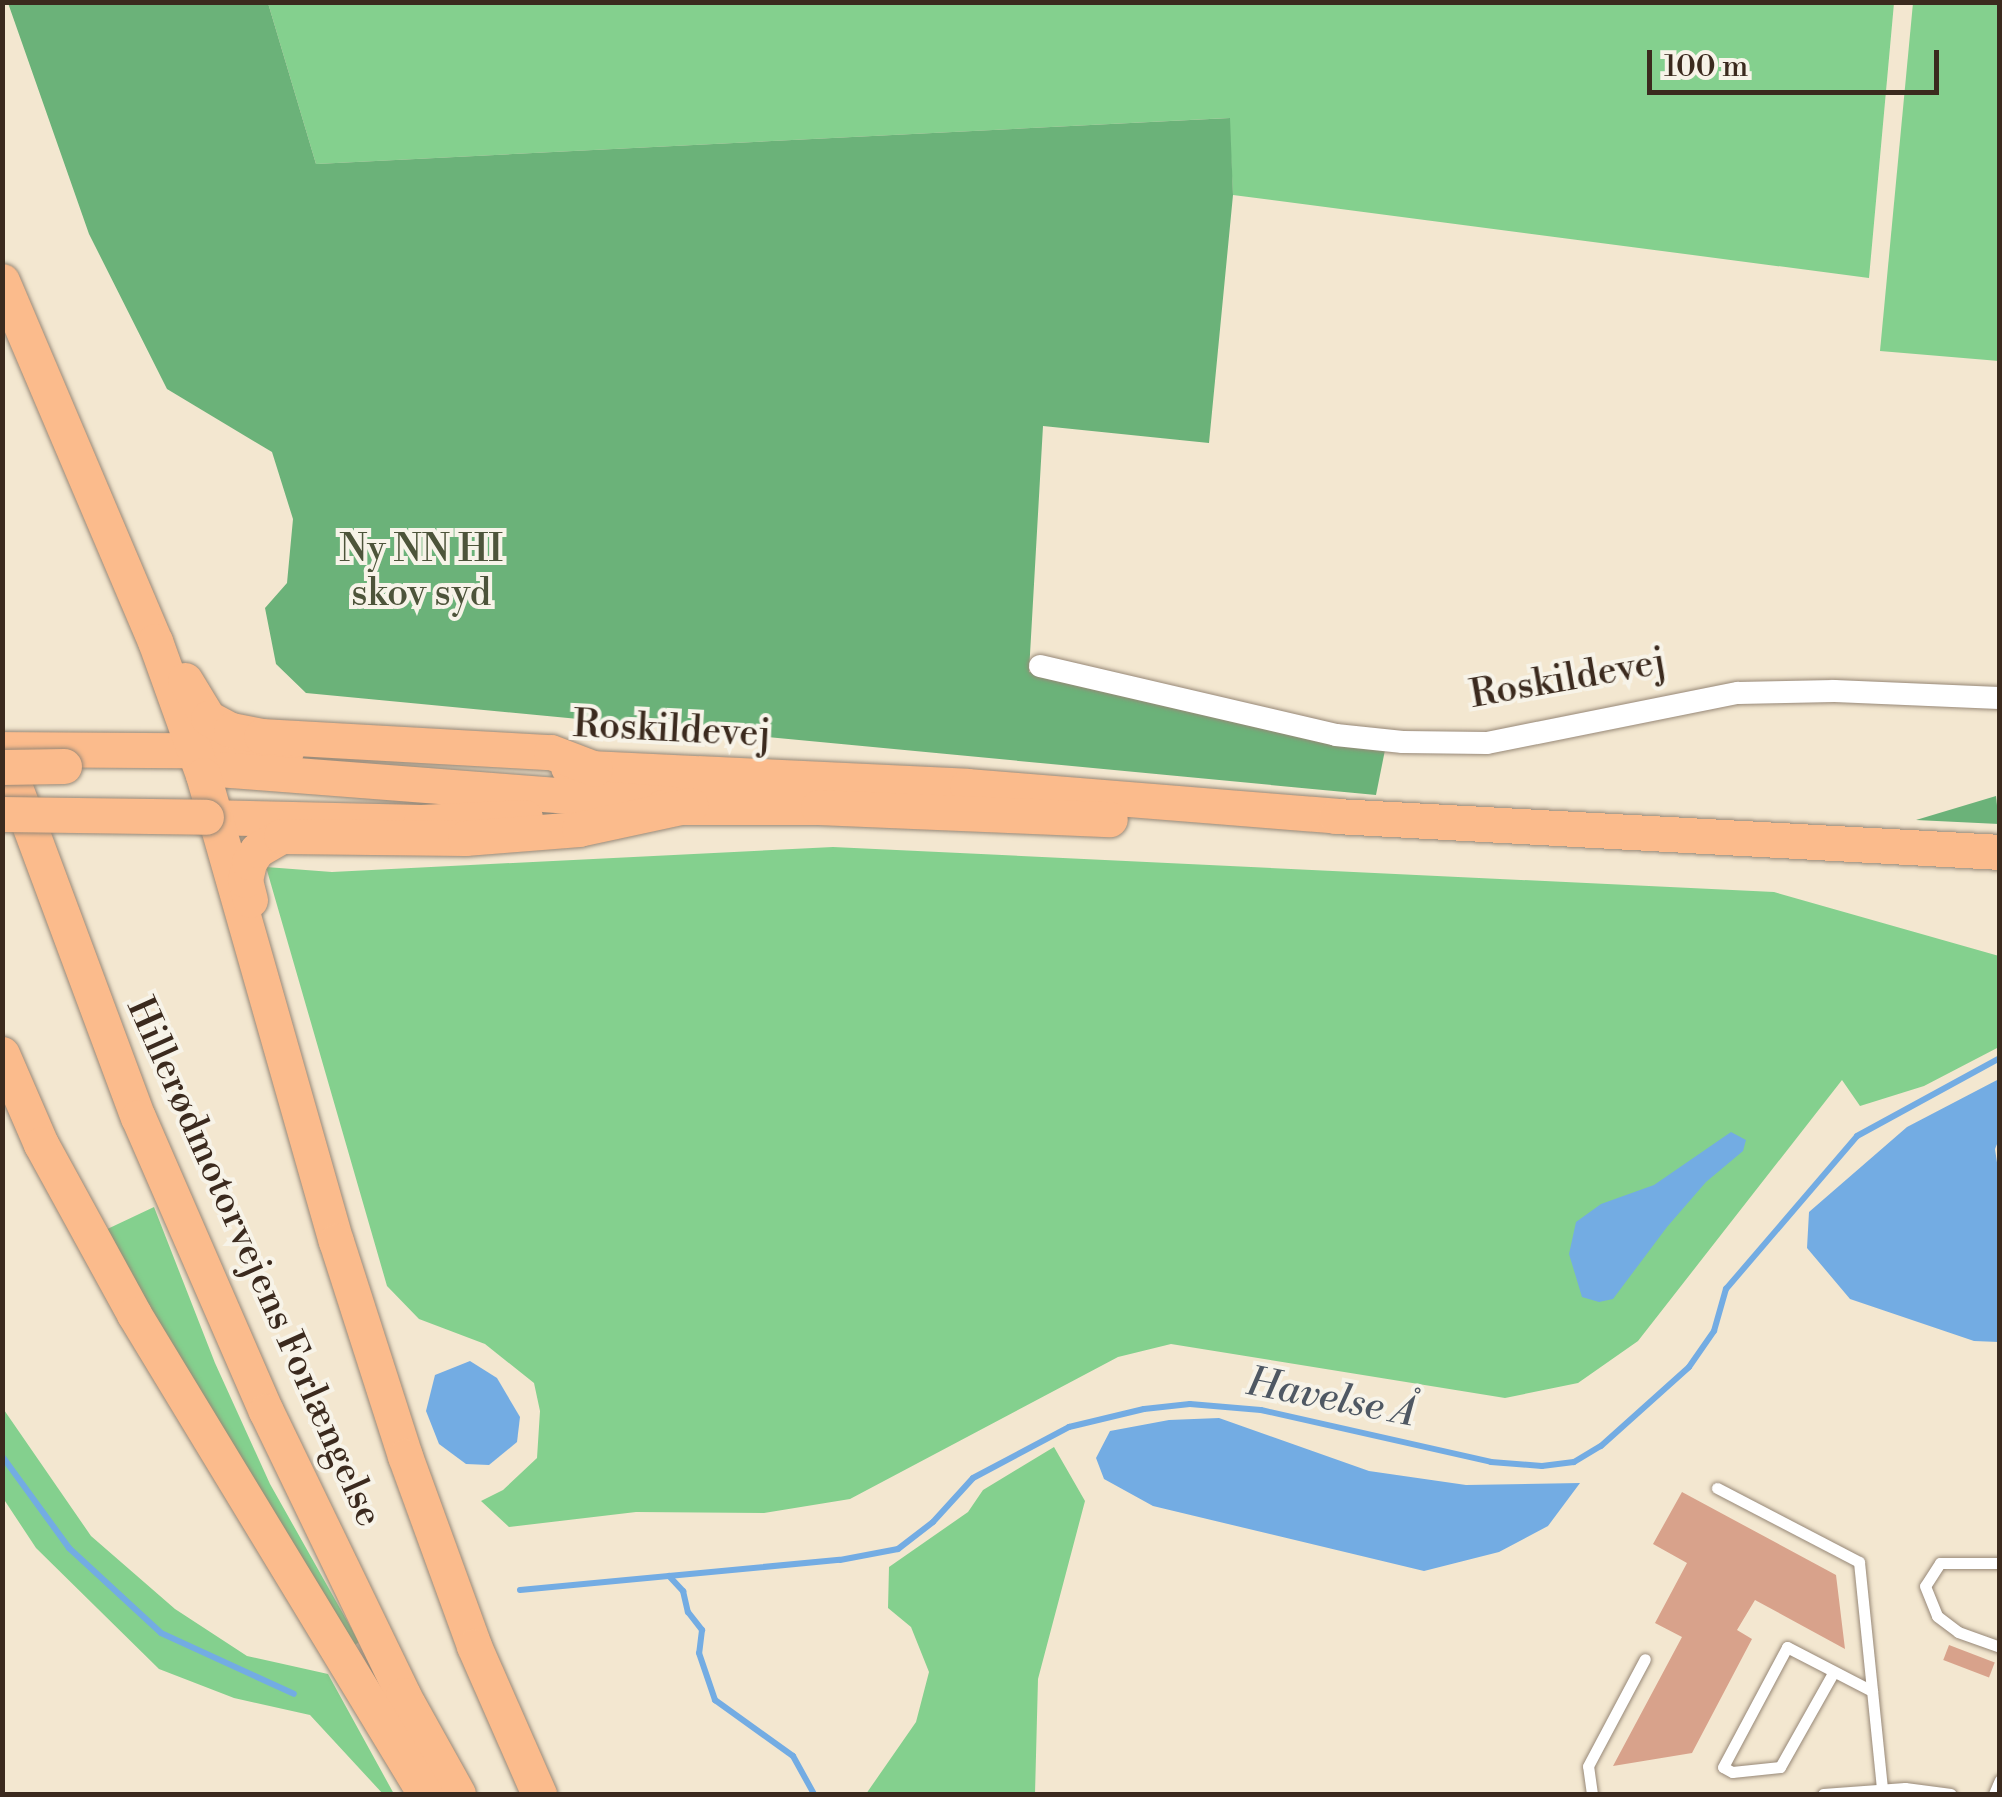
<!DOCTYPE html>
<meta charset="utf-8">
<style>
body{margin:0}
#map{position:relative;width:2002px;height:1797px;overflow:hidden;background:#f3e7d0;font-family:"Libre Bodoni",serif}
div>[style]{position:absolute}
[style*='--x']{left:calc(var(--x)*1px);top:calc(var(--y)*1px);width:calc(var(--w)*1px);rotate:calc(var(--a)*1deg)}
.green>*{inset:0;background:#84d08e}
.forest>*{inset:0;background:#6bb279}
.water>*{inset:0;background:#73ace3}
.stream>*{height:6px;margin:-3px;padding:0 3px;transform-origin:3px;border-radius:3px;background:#73ace3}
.building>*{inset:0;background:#d8a28b;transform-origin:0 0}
.roads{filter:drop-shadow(0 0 2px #978877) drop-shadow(0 0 2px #978877)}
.service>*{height:11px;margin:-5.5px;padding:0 5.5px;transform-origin:5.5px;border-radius:5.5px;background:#fff}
.minor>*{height:22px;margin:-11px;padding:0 11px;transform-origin:11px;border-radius:11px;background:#fff}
.primary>*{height:35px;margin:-17.5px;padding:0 17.5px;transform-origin:17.5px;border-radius:17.5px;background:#fbbb8c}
.trunk>*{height:35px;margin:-17.5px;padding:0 17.5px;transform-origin:17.5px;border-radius:17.5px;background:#fbbb8c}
.bridges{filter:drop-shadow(0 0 2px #978877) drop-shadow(0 0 2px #978877)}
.primary-bridge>*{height:35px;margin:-17.5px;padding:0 17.5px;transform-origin:17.5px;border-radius:17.5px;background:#fbbb8c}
span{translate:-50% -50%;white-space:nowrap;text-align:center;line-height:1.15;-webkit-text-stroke:8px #f7f3e8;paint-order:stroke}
.park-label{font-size:38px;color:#4d543a}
.street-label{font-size:38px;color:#3b2a1e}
.water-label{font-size:40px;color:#4f5863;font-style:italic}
.frame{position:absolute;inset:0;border:5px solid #3b2a1e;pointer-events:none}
.scale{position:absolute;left:1647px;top:50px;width:292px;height:45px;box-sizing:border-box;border:5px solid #3b2a1e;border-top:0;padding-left:12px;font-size:30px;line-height:35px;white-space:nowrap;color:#3b2a1e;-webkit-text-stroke:8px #f7f3e8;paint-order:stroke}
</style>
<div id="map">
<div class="green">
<div style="clip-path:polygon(268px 3px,1894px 3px,1869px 278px,1233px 195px,1229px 118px,316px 164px)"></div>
<div style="clip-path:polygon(1913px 3px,1999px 3px,1999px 361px,1880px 351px)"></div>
<div style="clip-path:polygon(833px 847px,1774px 892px,1999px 956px,1999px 1047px,1924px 1086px,1860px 1106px,1842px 1080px,1638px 1341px,1578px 1383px,1505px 1398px,1171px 1344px,1118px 1357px,850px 1499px,764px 1513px,636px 1512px,509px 1527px,481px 1501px,503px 1490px,537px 1458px,540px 1411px,534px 1383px,485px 1344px,419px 1319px,387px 1286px,266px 867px,332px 872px)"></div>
<div style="clip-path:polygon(154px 1207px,215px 1363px,270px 1484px,359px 1642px,351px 1648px,101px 1232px)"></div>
<div style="clip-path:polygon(2px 1407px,91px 1536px,175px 1609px,247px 1656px,328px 1674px,394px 1794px,383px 1794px,310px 1715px,234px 1698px,159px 1669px,36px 1548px,3px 1498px)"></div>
<div style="clip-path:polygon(1054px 1447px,1085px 1501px,1038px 1679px,1035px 1794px,866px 1794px,916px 1722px,929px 1672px,911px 1627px,888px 1608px,889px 1567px,968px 1512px,983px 1490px)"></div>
</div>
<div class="forest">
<div style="clip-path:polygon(8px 3px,268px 3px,316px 164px,1230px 118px,1233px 195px,1209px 443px,1043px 426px,1029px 672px,1385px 750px,1376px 795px,306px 693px,276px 664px,265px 608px,287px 583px,293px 519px,272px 452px,167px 389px,89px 234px)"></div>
<div style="clip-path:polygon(1996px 796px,1999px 824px,1916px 820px)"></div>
</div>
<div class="water">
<div style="clip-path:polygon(1999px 1079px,1999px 1139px,1995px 1149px,2000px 1183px,1999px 1342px,1974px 1341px,1850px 1299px,1807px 1248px,1809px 1212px,1907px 1127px)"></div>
<div style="clip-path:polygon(1731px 1132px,1746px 1140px,1743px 1151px,1706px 1182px,1667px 1227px,1613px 1299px,1599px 1302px,1582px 1297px,1569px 1254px,1576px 1222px,1601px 1204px,1654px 1185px)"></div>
<div style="clip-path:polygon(470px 1361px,497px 1378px,520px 1417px,517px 1442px,489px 1465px,466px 1464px,439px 1444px,426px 1411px,435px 1375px)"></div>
<div style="clip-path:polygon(1219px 1418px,1369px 1471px,1466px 1485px,1580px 1483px,1548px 1526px,1499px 1552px,1424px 1571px,1153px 1506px,1104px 1479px,1096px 1458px,1110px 1431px,1169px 1420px)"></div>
</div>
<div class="stream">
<div style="--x:2;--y:1456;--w:114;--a:53.9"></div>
<div style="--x:69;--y:1548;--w:125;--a:42.7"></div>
<div style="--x:161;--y:1633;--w:146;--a:24.6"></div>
<div style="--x:669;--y:1576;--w:21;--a:47"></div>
<div style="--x:683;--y:1591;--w:22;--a:77"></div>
<div style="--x:688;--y:1612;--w:23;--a:52"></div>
<div style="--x:702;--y:1630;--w:23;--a:97"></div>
<div style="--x:699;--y:1653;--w:50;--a:71.2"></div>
<div style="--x:715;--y:1700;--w:96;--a:35.7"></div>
<div style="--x:793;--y:1756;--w:43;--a:61.1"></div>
<div style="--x:520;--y:1590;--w:321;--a:-5.4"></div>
<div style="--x:840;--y:1560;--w:59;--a:-10.7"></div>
<div style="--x:898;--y:1549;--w:44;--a:-37.6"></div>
<div style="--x:933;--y:1522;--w:59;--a:-47.7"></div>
<div style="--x:973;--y:1478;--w:109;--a:-28"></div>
<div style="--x:1069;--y:1427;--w:77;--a:-13.5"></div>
<div style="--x:1144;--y:1409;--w:46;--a:-6.2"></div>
<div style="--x:1190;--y:1404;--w:71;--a:4.8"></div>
<div style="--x:1261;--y:1410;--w:236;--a:12.7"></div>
<div style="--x:1491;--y:1462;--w:51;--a:4.5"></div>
<div style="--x:1542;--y:1466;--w:32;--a:-7"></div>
<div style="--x:1574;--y:1462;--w:31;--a:-31"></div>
<div style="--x:1601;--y:1446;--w:118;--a:-41.9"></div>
<div style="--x:1689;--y:1367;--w:44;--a:-55.2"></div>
<div style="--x:1714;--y:1331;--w:44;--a:-74.1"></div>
<div style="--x:1726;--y:1289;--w:201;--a:-49.4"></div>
<div style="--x:1857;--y:1136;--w:163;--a:-28.6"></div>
</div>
<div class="building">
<div style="clip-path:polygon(1682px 1492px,1836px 1575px,1845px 1649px,1755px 1600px,1737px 1630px,1752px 1639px,1692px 1753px,1613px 1766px,1682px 1637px,1655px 1623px,1687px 1563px,1653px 1544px)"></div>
<div style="left:1949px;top:1645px;width:49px;height:16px;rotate:21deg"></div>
</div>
<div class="roads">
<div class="service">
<div style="--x:1717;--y:1488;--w:160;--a:27.5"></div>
<div style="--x:1859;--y:1562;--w:228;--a:84.2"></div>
<div style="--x:2000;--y:1563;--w:60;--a:180"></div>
<div style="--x:1940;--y:1563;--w:27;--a:123"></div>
<div style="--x:1925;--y:1586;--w:32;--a:68"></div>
<div style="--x:1937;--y:1616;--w:26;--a:37"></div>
<div style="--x:1958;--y:1632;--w:45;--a:19.7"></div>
<div style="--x:1833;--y:1673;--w:108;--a:119.4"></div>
<div style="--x:1780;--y:1767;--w:48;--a:174.1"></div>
<div style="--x:1732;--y:1772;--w:10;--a:-151"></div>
<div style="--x:1723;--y:1767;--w:136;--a:-61.9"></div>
<div style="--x:1787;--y:1647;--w:96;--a:27.4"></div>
<div style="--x:1592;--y:1794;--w:28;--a:-98"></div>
<div style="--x:1588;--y:1766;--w:121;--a:-62"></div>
<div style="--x:1823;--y:1794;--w:82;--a:-4.2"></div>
<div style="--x:1905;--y:1788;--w:46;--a:7.4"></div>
<div style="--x:1994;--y:1794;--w:15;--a:-67"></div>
</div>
<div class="minor">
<div style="--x:1040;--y:666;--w:304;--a:13.1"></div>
<div style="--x:1336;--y:735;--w:67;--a:6"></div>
<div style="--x:1403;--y:742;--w:84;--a:0.7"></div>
<div style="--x:1487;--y:743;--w:256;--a:-11.3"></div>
<div style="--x:1738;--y:693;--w:96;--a:-1.2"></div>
<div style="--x:1834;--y:691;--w:166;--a:2.4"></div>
</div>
<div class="primary">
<div style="--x:2;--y:749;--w:284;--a:0.4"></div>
<div style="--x:568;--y:767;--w:399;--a:2.7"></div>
<div style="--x:967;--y:786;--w:370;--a:4.6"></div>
<div style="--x:1336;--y:816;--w:665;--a:3.1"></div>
<div style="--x:218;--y:769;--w:457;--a:4.4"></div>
<div style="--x:662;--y:807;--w:156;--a:0"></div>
<div style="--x:818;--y:807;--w:292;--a:2.4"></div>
<div style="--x:206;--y:817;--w:215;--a:1.3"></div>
<div style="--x:421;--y:822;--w:104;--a:-2.8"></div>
</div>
<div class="trunk">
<div style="--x:2;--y:281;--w:391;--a:67"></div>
<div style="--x:155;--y:641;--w:142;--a:70.3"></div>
<div style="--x:203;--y:775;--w:485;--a:74.1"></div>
<div style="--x:336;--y:1241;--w:226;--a:72.2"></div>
<div style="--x:405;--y:1456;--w:202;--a:70"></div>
<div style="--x:474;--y:1646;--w:162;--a:66.3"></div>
<div style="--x:185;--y:680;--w:44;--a:58.8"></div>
<div style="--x:208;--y:718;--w:26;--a:28"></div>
<div style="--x:231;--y:730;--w:31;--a:11"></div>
<div style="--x:261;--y:736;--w:290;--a:3.2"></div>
<div style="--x:551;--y:752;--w:47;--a:21.1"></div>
<div style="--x:2;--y:752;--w:390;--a:69.6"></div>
<div style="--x:138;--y:1117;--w:321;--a:66.5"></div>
<div style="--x:266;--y:1411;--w:315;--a:64.2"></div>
<div style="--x:403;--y:1695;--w:113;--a:60.9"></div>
<div style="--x:250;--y:900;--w:21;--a:-104"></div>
<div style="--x:245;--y:880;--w:18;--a:-77"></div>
<div style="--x:249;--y:862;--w:14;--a:-56"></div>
<div style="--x:257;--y:850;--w:28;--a:-30"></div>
<div style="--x:281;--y:836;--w:184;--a:0.6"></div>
<div style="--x:465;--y:838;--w:114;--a:-4.5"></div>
<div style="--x:579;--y:829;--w:114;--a:-12.2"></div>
<div style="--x:2;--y:1054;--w:98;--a:66.6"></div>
<div style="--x:41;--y:1144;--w:194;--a:61.3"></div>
<div style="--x:134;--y:1314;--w:561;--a:58.77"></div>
</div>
</div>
<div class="bridges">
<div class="primary-bridge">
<div style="--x:2;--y:767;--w:62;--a:-0.9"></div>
<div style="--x:2;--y:814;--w:204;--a:0.8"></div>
</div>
</div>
<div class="park-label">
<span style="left:421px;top:572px">Ny NN HI<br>skov syd</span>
</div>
<div class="street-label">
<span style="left:1568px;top:679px;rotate:-10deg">Roskildevej</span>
<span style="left:672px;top:730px;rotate:3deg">Roskildevej</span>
<span style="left:254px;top:1262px;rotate:66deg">Hillerødmotorvejens Forlængelse</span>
</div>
<div class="water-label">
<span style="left:1331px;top:1398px;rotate:11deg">Havelse Å</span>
</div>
<div class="frame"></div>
<div class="scale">100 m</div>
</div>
